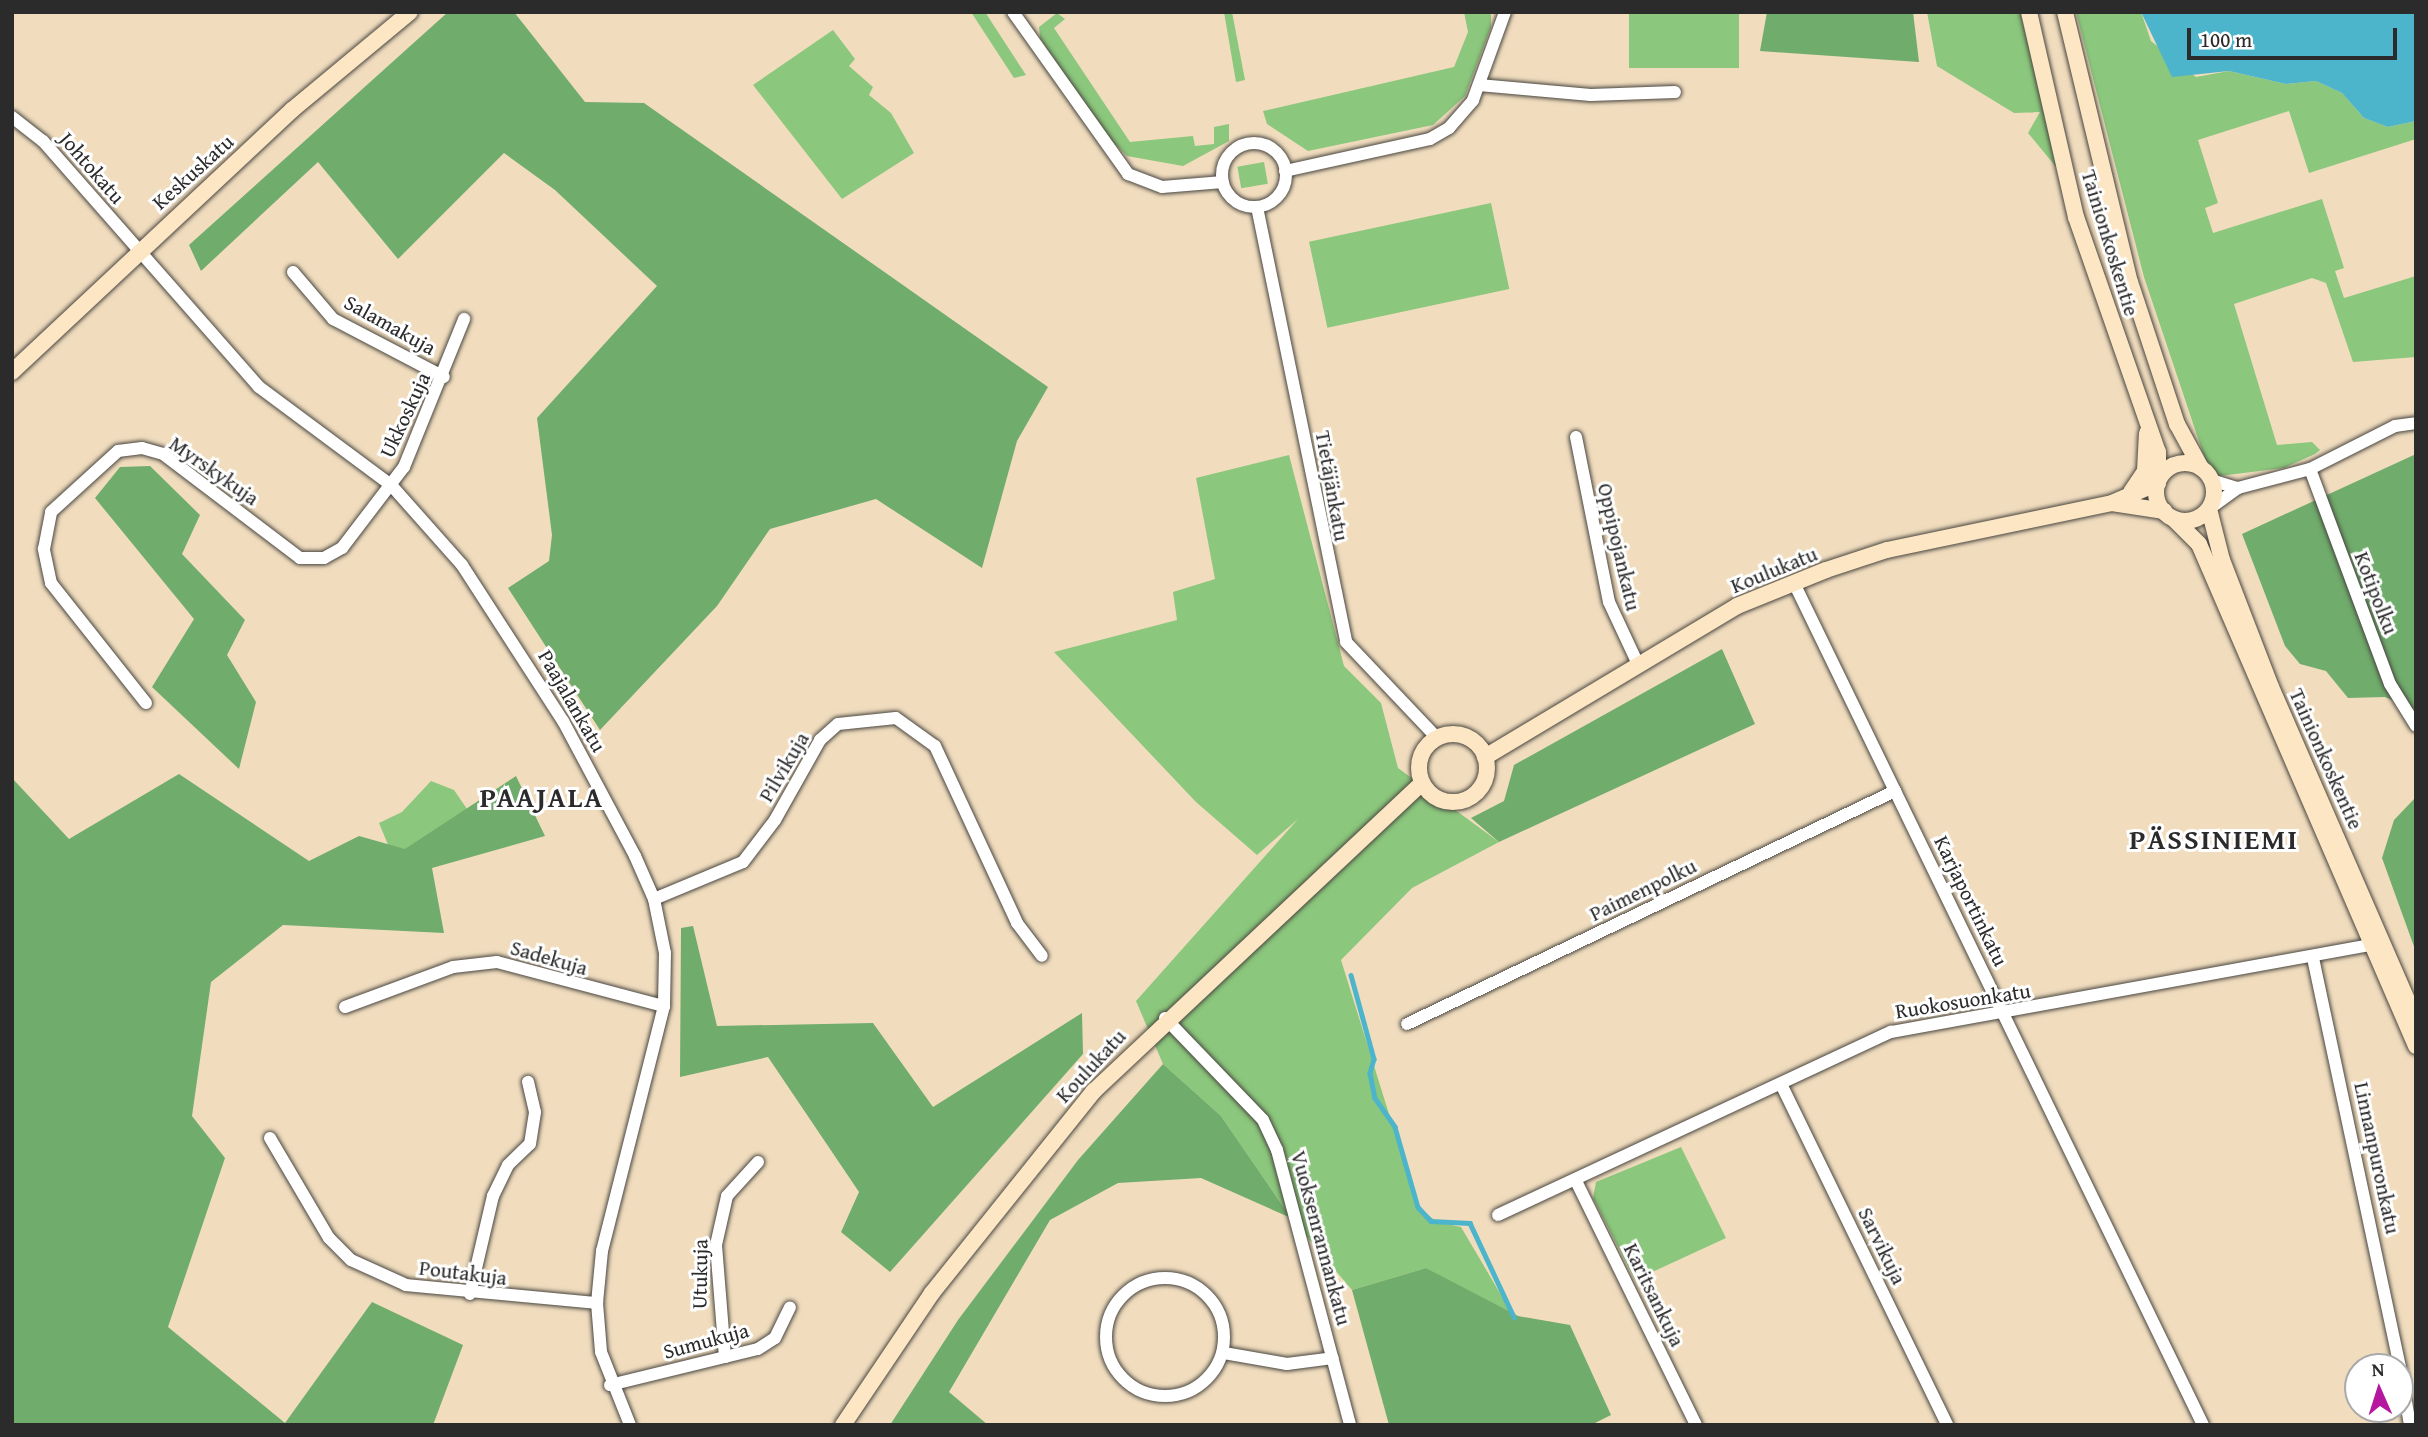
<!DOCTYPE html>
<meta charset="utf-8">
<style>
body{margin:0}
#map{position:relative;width:2428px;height:1437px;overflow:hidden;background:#f1ddbe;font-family:"Gentium Book Plus",serif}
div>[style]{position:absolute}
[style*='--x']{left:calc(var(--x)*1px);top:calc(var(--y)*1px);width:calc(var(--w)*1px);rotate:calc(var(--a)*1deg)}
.green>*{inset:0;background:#8bc77c;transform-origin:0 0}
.forest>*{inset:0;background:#70ac6c}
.water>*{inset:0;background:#4db5cb}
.stream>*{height:4.5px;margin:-2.25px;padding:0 2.25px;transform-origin:2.25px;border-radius:2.25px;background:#4db5cb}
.roads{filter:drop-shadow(0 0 2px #494641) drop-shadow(0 0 2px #494641)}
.street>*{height:12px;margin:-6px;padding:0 6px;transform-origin:6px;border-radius:6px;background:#fff}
.street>.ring{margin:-6px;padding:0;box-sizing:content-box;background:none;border:12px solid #fff;border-radius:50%}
.secondary>*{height:16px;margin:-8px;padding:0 8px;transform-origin:8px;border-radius:8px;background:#fce6c4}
.secondary>.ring{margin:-8px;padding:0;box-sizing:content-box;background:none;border:16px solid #fce6c4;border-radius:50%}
span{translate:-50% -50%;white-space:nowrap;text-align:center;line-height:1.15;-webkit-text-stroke:6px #fff;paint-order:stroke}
.street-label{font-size:21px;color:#2b2b2b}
.district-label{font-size:28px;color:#2b2b2b;font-weight:700;letter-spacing:2px}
.frame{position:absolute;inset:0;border:14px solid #2b2b2b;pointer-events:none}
.north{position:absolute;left:2344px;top:1353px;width:70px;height:70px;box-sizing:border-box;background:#fff;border:2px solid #aaa;border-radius:50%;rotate:357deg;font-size:19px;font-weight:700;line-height:28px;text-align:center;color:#2b2b2b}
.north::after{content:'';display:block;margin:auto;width:24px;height:32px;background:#b5179e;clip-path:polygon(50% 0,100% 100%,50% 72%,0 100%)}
.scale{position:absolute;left:2187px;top:28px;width:210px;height:32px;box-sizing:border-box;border:4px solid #2b2b2b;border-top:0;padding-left:9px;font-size:21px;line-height:24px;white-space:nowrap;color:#2b2b2b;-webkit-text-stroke:5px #fff;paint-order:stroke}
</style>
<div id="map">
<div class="green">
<div style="clip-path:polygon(971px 12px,985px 12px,1026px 75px,1014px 78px)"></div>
<div style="clip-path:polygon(1224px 12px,1232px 12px,1245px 80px,1236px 82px)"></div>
<div style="clip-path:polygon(1464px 12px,1491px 12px,1491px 27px,1465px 96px,1433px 125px,1308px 151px,1267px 124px,1263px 111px,1454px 67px,1468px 32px)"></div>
<div style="left:1629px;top:12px;width:110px;height:56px"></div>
<div style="clip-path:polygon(1927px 12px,2020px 12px,2061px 173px,2028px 133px,2040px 112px,2014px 113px,1937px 66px)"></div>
<div style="clip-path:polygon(2076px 12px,2141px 12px,2151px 41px,2196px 77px,2229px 71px,2286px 84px,2316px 81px,2342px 93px,2364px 118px,2388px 127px,2416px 121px,2416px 139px,2309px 173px,2289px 111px,2198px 140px,2218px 203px,2205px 208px,2213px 233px,2322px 199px,2344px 268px,2335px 271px,2344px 298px,2416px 276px,2416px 357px,2353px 362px,2326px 283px,2312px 278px,2234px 304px,2277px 445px,2312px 442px,2320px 450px,2315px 454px,2284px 468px,2211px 477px,2144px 277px)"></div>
<div style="clip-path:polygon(1057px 13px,1065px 19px,1054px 28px,1130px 142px,1193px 136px,1195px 146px,1214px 144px,1214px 127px,1229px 124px,1229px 141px,1183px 166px,1127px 156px,1106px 135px,1040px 38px,1039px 27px)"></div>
<div style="clip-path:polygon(833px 30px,855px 59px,849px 66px,873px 87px,869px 95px,891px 113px,914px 153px,842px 199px,753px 85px)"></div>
<div style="left:1264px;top:162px;width:22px;height:27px;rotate:80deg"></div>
<div style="left:1491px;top:203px;width:88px;height:186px;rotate:78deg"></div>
<div style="clip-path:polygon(1289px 455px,1344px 666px,1381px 703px,1398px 768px,1499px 842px,1412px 888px,1341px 960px,1418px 1207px,1437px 1222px,1461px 1227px,1514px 1317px,1426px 1268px,1352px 1290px,1291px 1218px,1221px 1116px,1163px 1064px,1136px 1001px,1298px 819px,1257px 855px,1196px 802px,1054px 652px,1177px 620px,1173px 592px,1215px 579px,1196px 478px)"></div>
<div style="clip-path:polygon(431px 781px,454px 790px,467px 809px,396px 864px,379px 823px,402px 812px)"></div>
<div style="clip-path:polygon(1681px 1147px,1726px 1238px,1635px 1280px,1593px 1198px,1596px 1182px)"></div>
</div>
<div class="forest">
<div style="clip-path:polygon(448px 12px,514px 12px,585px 102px,644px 103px,1048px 387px,1017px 441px,982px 568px,876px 499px,770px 529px,717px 606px,600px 730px,508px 588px,549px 561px,552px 535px,537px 418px,657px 286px,555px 190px,504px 153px,398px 259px,318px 162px,201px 271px,189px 245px)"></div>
<div style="clip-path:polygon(1767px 12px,1913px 12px,1919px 62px,1760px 51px)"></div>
<div style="clip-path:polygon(2416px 454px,2416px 710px,2385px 697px,2348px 698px,2326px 671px,2300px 664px,2285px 646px,2242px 534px)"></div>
<div style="clip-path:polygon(150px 466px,200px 515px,182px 554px,245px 620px,227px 655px,256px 702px,239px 769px,152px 687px,194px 619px,95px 498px,120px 467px)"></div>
<div style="clip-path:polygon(1722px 649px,1755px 724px,1499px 842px,1471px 818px,1504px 801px,1514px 765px)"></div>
<div style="clip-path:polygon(179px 774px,309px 861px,359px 836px,405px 849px,516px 776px,545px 836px,432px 868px,444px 933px,283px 925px,211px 982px,192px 1116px,225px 1158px,168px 1327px,285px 1423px,372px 1302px,463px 1345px,433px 1425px,12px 1425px,12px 778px,69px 839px)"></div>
<div style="clip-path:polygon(2416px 797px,2416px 952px,2382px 858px,2394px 820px)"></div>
<div style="clip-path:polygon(693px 926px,717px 1026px,873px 1023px,933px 1107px,1082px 1013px,1083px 1054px,890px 1272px,841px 1232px,859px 1192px,768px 1057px,680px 1077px,681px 928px)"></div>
<div style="clip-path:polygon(1163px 1064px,1221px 1116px,1291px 1218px,1201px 1178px,1118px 1183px,1050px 1220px,949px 1392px,988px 1425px,890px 1425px,958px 1320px,1078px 1160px)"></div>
<div style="clip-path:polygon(1426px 1268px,1518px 1316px,1570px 1325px,1611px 1415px,1591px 1425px,1389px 1425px,1352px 1290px)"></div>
</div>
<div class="water">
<div style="clip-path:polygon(2141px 12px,2416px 12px,2416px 121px,2388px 127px,2364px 118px,2342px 93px,2316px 81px,2286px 84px,2229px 71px,2172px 77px)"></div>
</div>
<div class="stream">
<div style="--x:1351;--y:975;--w:87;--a:74.7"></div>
<div style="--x:1374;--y:1059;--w:15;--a:106"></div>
<div style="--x:1370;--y:1073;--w:25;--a:79"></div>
<div style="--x:1375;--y:1098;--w:35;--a:55"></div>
<div style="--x:1395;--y:1127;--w:83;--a:74"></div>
<div style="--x:1418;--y:1207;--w:19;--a:47"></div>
<div style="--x:1431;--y:1221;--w:39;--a:3"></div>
<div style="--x:1470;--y:1223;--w:104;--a:64.9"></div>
</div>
<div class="roads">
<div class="street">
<div style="--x:1013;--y:12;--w:199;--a:54.6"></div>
<div style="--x:1128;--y:174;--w:36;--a:21"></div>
<div style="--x:1162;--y:187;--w:61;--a:-4.7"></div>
<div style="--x:1479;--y:85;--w:112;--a:5.1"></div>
<div style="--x:1591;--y:95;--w:84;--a:-2"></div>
<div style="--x:12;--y:117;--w:39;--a:38"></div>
<div style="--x:43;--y:141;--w:327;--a:48.7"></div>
<div style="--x:259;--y:387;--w:164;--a:36.6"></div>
<div style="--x:391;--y:485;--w:107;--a:48.4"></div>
<div style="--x:462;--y:565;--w:186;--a:57.1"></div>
<div style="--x:563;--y:721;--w:153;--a:61.9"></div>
<div style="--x:635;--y:856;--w:47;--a:66.2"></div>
<div style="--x:654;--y:899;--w:55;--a:78.5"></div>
<div style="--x:665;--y:953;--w:53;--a:91.1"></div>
<div style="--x:664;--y:1006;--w:253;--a:104.2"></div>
<div style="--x:602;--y:1251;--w:52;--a:95.5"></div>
<div style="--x:597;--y:1303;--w:49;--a:85.3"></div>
<div style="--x:601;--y:1352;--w:79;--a:68.3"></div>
<div class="ring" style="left:1222px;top:143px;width:52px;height:52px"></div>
<div style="--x:1285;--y:171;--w:148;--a:-12.4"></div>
<div style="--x:1430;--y:139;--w:22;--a:-30"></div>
<div style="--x:1449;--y:128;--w:37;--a:-49"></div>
<div style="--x:1473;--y:100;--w:94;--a:-70"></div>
<div style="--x:1257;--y:207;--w:444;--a:78.4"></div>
<div style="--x:1346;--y:642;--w:132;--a:46.5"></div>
<div style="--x:293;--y:272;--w:62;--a:49.6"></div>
<div style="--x:333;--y:319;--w:125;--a:27.6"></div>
<div style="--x:1576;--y:437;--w:168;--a:78.7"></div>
<div style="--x:1609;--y:602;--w:66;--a:65"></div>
<div style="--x:2310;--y:469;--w:229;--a:69.6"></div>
<div style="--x:2390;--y:684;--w:49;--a:58.2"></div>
<div style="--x:2211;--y:480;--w:28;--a:17"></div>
<div style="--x:2209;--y:509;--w:36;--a:-36"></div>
<div style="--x:2238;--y:488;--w:74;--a:-14.8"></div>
<div style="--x:2310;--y:469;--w:95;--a:-26.8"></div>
<div style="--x:2395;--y:426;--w:21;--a:-8"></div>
<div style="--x:1794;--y:583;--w:936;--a:64.09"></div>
<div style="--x:146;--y:703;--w:153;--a:-128.4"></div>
<div style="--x:51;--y:583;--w:35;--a:-102"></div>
<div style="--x:44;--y:549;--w:38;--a:-79"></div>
<div style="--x:51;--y:512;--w:91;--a:-42.3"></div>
<div style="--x:118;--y:451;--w:24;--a:-7"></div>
<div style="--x:142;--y:448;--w:22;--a:16"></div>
<div style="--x:163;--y:454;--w:172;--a:37.2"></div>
<div style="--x:300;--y:558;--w:24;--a:0"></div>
<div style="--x:324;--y:558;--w:21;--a:-29"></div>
<div style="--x:342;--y:548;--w:102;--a:-52.6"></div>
<div style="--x:404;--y:467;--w:160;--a:-67.9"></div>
<div style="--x:654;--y:899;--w:96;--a:-22.6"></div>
<div style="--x:743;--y:862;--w:53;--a:-52.7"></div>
<div style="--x:775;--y:820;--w:92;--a:-60.6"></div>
<div style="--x:820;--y:740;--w:24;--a:-42"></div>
<div style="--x:838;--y:724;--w:58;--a:-5.9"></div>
<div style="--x:896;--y:718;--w:48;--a:35.7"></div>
<div style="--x:935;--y:746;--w:195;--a:65.1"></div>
<div style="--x:1017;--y:923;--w:41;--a:52.9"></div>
<div style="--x:2313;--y:958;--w:418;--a:78"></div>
<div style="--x:345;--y:1007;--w:115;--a:-20.3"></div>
<div style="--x:453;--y:967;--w:44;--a:-6.5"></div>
<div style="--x:497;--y:962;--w:173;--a:14.8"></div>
<div style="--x:1165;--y:1018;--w:141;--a:46.1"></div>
<div style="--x:1263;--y:1120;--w:33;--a:65"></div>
<div style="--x:1277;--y:1150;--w:285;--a:75.1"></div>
<div style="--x:1407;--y:1024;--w:541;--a:-25.52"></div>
<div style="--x:1781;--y:1084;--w:379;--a:64"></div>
<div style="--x:270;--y:1138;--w:116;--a:59.5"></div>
<div style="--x:329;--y:1238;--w:31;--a:45"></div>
<div style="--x:351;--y:1260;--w:60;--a:24.4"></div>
<div style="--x:406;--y:1285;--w:192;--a:5.4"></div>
<div style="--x:1577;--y:1183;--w:270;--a:63.8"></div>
<div style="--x:1498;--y:1215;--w:434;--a:-25"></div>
<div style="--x:1891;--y:1032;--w:497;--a:-10.3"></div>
<div class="ring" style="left:1106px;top:1278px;width:106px;height:106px"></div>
<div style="--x:470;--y:1294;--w:101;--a:-76.8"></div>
<div style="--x:493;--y:1196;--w:34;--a:-64"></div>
<div style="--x:508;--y:1165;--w:30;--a:-44"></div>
<div style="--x:530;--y:1144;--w:32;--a:-81"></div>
<div style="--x:535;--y:1112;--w:31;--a:-103"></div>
<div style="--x:1224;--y:1353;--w:64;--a:9.9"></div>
<div style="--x:1287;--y:1364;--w:46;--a:-7.4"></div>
<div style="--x:725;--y:1357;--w:112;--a:-94.6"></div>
<div style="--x:716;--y:1245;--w:50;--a:-77.3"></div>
<div style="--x:727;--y:1196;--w:46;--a:-47.6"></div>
<div style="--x:2400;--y:1367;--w:59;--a:80.2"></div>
<div style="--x:610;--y:1385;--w:152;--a:-13.7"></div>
<div style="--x:758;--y:1349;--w:20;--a:-33"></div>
<div style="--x:775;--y:1338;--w:34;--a:-64"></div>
</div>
<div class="secondary">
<div style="--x:2029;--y:12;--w:210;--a:77.1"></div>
<div style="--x:2076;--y:217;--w:249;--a:70.8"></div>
<div style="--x:2158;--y:452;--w:31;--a:90"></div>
<div style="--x:2158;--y:483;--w:48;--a:156.6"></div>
<div style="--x:2065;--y:12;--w:278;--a:76.5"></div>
<div style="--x:2130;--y:282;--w:150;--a:71.7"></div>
<div style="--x:2177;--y:424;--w:50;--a:61.4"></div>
<div style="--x:12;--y:372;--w:383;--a:-43.1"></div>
<div style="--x:292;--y:110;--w:153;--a:-39.7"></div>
<div class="ring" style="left:2156px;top:463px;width:42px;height:42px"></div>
<div style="--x:2131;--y:492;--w:25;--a:-56"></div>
<div style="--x:2145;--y:471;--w:38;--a:-87"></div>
<div style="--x:2209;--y:509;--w:53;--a:75.7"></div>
<div style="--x:2222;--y:560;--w:136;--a:68.9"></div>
<div style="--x:2271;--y:687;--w:364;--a:66.5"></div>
<div style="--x:2174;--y:519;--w:35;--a:45"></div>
<div style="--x:2199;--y:544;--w:547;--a:66.62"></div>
<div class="ring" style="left:1419px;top:734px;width:52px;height:52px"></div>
<div style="--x:1485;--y:757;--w:294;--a:-30.9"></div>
<div style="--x:1737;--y:606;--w:96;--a:-22"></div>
<div style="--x:1826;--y:570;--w:64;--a:-18.2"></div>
<div style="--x:1887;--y:550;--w:230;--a:-11.8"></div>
<div style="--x:2112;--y:503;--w:53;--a:8.7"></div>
<div style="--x:843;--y:1425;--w:159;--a:-56"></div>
<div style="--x:932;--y:1293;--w:259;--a:-51.3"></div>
<div style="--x:1094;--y:1091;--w:450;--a:-43.2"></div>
</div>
</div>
<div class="street-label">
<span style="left:92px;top:168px;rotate:49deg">Johtokatu</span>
<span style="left:193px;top:172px;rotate:-42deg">Keskuskatu</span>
<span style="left:2110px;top:243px;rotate:73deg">Tainionkoskentie</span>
<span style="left:390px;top:325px;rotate:29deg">Salamakuja</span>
<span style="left:405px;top:415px;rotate:-65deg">Ukkoskuja</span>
<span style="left:214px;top:471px;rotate:35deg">Myrskykuja</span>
<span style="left:1332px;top:486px;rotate:80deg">Tietäjänkatu</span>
<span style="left:1619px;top:547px;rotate:77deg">Oppipojankatu</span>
<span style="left:1774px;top:570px;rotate:-22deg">Koulukatu</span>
<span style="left:2376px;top:593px;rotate:69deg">Kotipolku</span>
<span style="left:572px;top:701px;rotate:60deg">Paajalankatu</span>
<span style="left:2326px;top:759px;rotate:66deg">Tainionkoskentie</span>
<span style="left:784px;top:767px;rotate:-59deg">Pilvikuja</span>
<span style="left:1643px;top:890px;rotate:-26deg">Paimenpolku</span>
<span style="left:1971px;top:901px;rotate:64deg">Karjaportinkatu</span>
<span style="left:549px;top:958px;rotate:16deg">Sadekuja</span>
<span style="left:1963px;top:1001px;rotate:-9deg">Ruokosuonkatu</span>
<span style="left:1091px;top:1066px;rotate:-47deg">Koulukatu</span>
<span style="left:2377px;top:1158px;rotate:78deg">Linnanpuronkatu</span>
<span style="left:1321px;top:1238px;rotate:75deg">Vuoksenrannankatu</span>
<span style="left:1882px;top:1246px;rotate:64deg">Sarvikuja</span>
<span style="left:463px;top:1273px;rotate:7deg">Poutakuja</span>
<span style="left:700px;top:1274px;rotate:-89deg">Utukuja</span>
<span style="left:1654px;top:1295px;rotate:64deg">Karitsankuja</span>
<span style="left:706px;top:1341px;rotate:-15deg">Sumukuja</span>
</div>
<div class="district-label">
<span style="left:542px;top:797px">PAAJALA</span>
<span style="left:2214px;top:839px">PÄSSINIEMI</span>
</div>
<div class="frame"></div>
<div class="north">N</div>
<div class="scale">100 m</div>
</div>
